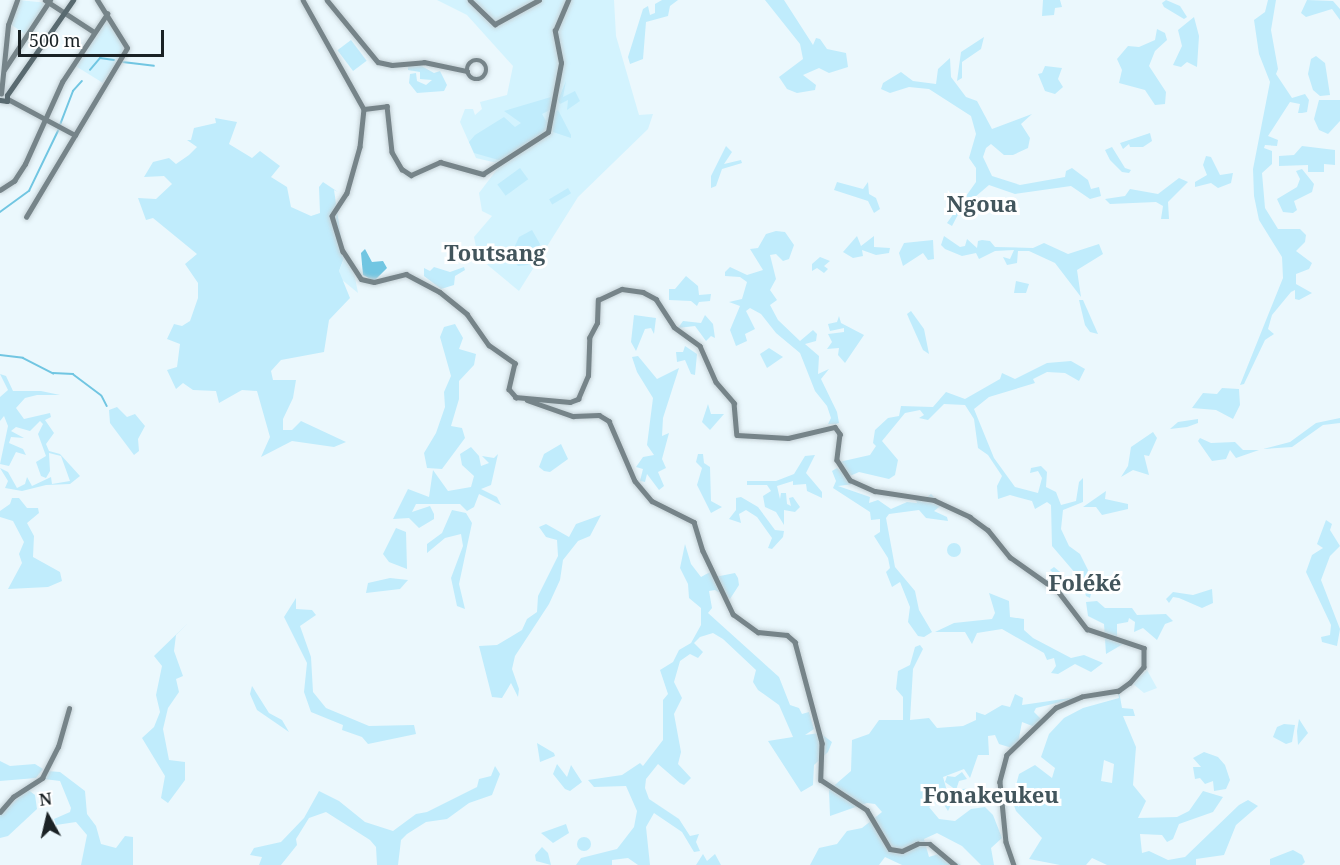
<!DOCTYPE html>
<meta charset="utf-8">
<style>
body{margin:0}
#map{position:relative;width:1340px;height:865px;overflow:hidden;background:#ebf8fd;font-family:"Noto Serif",serif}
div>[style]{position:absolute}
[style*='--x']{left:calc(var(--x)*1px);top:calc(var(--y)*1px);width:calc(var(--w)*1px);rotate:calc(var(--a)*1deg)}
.built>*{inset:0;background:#d3f3fe}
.green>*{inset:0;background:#c0ecfc;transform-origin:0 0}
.round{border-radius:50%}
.water>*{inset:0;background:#71c6e2}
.stream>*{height:1.5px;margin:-0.75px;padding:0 0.75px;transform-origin:0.75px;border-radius:0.75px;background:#71c6e2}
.roads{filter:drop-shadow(0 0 2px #c5d1d6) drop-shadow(0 0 2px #c5d1d6)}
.secondary>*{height:4.5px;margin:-2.25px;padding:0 2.25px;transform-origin:2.25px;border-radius:2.25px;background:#768489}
.secondary>.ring{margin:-2.25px;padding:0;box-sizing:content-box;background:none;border:4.5px solid #768489;border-radius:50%}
.primary>*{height:5px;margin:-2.5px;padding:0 2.5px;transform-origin:2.5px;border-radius:2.5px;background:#596a70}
span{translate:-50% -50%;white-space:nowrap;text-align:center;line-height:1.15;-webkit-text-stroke:6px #fff;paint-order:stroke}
.quarter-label{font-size:22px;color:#42555c;font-weight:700}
.north{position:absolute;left:18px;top:787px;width:60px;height:60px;-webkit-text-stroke:4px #fff;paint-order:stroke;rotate:352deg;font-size:16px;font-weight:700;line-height:24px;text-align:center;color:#1a2225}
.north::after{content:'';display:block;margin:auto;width:21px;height:27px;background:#1a2225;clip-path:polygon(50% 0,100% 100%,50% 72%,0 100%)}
.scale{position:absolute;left:18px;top:30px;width:146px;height:27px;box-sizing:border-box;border:3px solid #1a2225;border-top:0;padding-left:8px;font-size:18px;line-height:21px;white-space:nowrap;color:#1a2225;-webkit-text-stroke:4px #fff;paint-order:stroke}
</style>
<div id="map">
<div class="built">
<div style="clip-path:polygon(18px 0,48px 3px,27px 35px,10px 24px)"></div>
<div style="clip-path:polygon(437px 0,614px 0,616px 36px,639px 115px,653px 114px,648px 129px,578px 197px,519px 291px,478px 257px,474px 237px,492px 216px,482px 211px,479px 193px,501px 164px,476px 158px,460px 122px,465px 109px,473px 109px,475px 115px,482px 109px,480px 102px,507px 95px,513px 66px,467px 15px)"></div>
<div style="clip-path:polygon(106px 19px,125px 48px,103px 83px,74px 65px)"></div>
<div style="clip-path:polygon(345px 257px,353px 267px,358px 293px,341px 279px,339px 271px)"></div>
<div style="clip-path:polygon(1147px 670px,1157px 688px,1144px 693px,1132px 683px)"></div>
</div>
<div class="green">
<div style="clip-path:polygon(662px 0,678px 0,670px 6px,668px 16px,646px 22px,643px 59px,630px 64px,628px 57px,643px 9px,648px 6px,650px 15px,655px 13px,655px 4px)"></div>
<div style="clip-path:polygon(765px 0,784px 0,813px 45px,816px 38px,820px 39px,827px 49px,846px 53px,848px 67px,829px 73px,819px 68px,803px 75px,816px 85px,815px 90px,797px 93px,787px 89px,779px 77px,803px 59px,800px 44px)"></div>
<div style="clip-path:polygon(1043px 0,1060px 0,1062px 7px,1055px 8px,1054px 15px,1042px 16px)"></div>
<div style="clip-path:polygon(1166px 0,1180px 6px,1187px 17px,1184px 19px,1164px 7px,1162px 3px)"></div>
<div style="clip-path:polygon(1268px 0,1276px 0,1271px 30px,1278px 69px,1276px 74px,1292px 98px,1305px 94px,1309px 100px,1307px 112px,1302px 113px,1298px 113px,1300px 104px,1290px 102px,1268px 136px,1278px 140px,1277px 146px,1265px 145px,1264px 148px,1272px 151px,1272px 164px,1262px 173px,1265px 208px,1278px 229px,1300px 229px,1306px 235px,1305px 242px,1296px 251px,1312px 263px,1309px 269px,1296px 274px,1296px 284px,1312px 293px,1299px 300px,1295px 299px,1295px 290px,1291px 292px,1272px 315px,1268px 329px,1274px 334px,1265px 340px,1244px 384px,1240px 385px,1283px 278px,1282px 257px,1259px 220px,1254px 196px,1253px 169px,1270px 82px,1259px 54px,1254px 20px,1265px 12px)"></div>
<div style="clip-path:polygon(1307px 0,1333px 1px,1340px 9px,1340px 20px,1332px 9px,1306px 17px,1301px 13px)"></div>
<div style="clip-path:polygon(1194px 17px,1199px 36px,1197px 67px,1187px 62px,1181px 67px,1173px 65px,1182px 46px,1178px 30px)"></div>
<div style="clip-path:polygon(1157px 29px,1165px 33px,1167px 40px,1155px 51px,1149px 66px,1166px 92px,1165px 104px,1155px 105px,1145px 90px,1119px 83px,1122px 70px,1117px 59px,1128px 46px,1139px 47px,1155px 40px)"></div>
<div style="clip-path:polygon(984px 37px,981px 49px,962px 62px,962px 78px,957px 81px,961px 52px)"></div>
<div style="left:351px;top:40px;width:26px;height:17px;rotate:53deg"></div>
<div style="clip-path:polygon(1316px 56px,1325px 63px,1330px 95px,1320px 96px,1313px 90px,1308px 74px,1311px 59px)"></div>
<div style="clip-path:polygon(950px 58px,951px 77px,966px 97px,977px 101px,992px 129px,1032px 114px,1021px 124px,1030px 138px,1028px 148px,1013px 155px,1004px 155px,991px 144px,986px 148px,983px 157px,992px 176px,1020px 185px,1065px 177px,1066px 171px,1072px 168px,1088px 180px,1091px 189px,1099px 187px,1101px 196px,1090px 199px,1071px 186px,1015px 194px,989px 185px,961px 209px,952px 226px,947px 223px,976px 182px,976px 168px,969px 158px,976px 134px,971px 116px,929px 89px,909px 87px,890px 93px,881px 89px,883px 83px,901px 72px,913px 81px,936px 84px,938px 69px)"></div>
<div style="clip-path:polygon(418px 64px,434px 73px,440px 71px,447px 85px,444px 91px,417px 93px,409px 83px,410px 74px,416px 73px,417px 81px,426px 85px,432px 80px,420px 79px,420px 72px,408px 70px,408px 65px)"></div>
<div style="clip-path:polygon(1045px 66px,1062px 68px,1058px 79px,1063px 87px,1055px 94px,1045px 91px,1038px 74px,1042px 73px)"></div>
<div style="clip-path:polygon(566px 81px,563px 97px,575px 91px,580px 101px,567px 110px,568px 100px,560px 104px,558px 100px)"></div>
<div style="clip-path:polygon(551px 97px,550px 110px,542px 114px,546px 121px,550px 114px,547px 132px,502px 161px,474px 153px,469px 142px,475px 135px,504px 117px,515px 127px,521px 123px,504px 111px)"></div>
<div style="clip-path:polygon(1319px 100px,1340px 100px,1340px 121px,1328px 134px,1319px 130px,1314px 119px)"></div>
<div style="clip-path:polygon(558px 110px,571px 135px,571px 138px,553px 132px,553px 113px)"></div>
<div style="clip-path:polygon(215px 118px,237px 122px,229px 144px,252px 158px,260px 151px,280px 166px,271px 177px,287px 187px,291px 207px,311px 216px,320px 213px,319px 187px,323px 182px,338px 192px,334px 190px,344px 258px,339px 271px,350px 298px,329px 320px,324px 352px,281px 360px,271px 371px,273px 380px,296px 380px,293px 398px,283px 419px,283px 430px,292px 430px,301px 421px,346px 442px,334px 447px,292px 441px,261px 457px,270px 437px,257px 391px,242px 390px,219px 403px,216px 391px,193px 390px,183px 383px,176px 389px,167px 370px,177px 367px,180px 344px,167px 339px,174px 324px,182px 326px,190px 321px,198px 298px,198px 283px,185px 264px,197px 254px,153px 218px,146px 220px,138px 198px,156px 199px,172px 184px,164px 176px,144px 177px,153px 162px,169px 158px,176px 164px,189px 155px,197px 147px,187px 140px,191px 140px,194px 128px,216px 123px)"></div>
<div style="clip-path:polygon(1150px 133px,1152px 141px,1143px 147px,1130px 147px,1129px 144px,1123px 149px,1120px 143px)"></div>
<div style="clip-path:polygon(726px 146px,732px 152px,724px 164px,741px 160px,742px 163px,722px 169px,716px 186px,711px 188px,711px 176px)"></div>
<div style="clip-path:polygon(1302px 146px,1335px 150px,1335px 165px,1324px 164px,1324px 172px,1308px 172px,1308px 165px,1279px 166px,1279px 156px,1294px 155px)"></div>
<div style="clip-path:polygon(1112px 147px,1125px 168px,1131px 170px,1129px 173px,1122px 172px,1110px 160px,1105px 150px)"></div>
<div style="clip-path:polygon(1206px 156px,1211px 157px,1220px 175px,1233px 173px,1231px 183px,1218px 188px,1211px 183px,1195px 187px,1195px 182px,1207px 175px,1203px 165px)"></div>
<div style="left:520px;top:168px;width:14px;height:28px;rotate:54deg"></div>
<div style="clip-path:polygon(1302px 169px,1314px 184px,1312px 192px,1294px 201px,1297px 210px,1293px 213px,1283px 212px,1277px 199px,1297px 187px,1300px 179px,1296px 171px)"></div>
<div style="clip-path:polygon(1179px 178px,1188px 182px,1168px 202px,1169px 219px,1161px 219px,1163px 206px,1156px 202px,1110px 204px,1105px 199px,1125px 196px,1130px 189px,1158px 194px)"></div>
<div style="clip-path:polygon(837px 182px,863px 189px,868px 182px,869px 194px,876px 198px,880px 209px,874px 213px,868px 201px,834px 190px)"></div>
<div style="left:568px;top:188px;width:6px;height:22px;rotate:59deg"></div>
<div style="clip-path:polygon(532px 230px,540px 244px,535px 257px,528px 265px,518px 266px,510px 257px,519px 237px)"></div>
<div style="clip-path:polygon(776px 231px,785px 232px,794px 245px,789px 259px,783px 261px,776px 254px,770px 255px,776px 279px,770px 290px,777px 300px,770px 305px,778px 320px,800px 341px,813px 330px,817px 334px,816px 341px,805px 344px,819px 356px,818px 374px,829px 369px,821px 379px,837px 412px,839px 423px,836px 424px,828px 424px,831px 418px,827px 406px,815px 391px,800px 353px,776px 333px,761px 314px,750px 308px,746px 311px,755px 329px,745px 334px,747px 341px,736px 346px,730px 330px,740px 306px,729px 302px,742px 299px,747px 282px,740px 277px,725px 276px,725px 272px,730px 267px,747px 275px,763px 270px,750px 249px,758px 248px,766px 234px)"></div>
<div style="clip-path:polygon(857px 236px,861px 246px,874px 236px,874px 247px,890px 248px,889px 253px,876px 255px,862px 250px,863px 256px,853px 258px,843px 252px)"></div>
<div style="clip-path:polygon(944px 236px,960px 247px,965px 246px,967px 239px,977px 248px,978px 241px,982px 240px,990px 241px,995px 247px,1033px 248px,1044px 243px,1068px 254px,1099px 244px,1103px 254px,1077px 270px,1081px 297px,1055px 263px,1029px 251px,1018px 251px,1017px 263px,1007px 265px,1003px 257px,1010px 259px,1014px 250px,995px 251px,979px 259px,976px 253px,962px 256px,945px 249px,941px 245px)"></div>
<div style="clip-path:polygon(933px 240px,934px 259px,928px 260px,923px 253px,903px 266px,899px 253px,904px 243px)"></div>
<div style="clip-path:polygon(820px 257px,830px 261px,824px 266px,828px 269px,824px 273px,817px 268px,812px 271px,812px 264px)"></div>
<div style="clip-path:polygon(434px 267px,450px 272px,464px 267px,465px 270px,455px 276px,454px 285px,441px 289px,424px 276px,424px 268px,430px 271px)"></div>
<div style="clip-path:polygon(686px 276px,698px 286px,699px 295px,711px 294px,710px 301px,699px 302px,697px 306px,691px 301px,669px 300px,669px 289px,675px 289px)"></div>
<div style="clip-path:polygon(1016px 281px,1029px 284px,1026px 293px,1014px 293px)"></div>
<div style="clip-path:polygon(1079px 300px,1083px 300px,1098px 334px,1090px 332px,1085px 325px)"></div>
<div style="clip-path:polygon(911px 311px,924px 329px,929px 354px,923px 350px,910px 321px,907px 314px)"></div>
<div style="clip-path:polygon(634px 315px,656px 318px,654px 334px,651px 328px,645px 329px,636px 351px,631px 342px)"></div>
<div style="clip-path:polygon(705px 315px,713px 324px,715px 338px,711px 336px,706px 341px,695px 326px,678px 328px,683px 321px,701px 323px)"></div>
<div style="clip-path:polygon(839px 316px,841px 323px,864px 335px,845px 363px,838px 355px,839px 348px,827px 349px,832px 342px,828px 334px,844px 332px,844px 328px,830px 331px,828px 324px,837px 322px)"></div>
<div style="clip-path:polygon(455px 324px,463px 338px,459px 349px,476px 354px,474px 365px,459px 381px,459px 399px,451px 426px,462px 428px,465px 438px,442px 469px,427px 468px,424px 453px,436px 433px,445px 407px,444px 392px,451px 376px,440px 337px,444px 327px)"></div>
<div style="clip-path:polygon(685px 346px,697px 354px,695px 375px,691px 374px,685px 360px,677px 362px,676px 352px,683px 352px)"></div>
<div style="clip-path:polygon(769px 348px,783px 357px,767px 368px,760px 354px)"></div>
<div style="clip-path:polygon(638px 356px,657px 379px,679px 368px,663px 418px,662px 436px,669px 433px,662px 459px,666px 468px,658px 472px,664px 486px,659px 490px,647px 474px,645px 482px,640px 481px,643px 469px,636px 467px,643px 457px,654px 455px,647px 445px,653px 398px,637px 372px,632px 357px)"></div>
<div style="clip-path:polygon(1071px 361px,1085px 369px,1079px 381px,1065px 373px,1047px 372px,1033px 379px,1035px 383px,989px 397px,974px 409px,994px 458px,1015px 487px,1038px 493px,1042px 478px,1038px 471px,1030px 473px,1031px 468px,1041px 466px,1047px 472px,1046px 487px,1056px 492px,1061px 505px,1076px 501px,1079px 482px,1083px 478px,1083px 502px,1063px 510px,1061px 529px,1069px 546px,1080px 554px,1094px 582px,1090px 598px,1086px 596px,1082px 581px,1052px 546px,1051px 505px,1047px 502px,1035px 509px,1032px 501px,1010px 495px,998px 499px,997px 486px,1002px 476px,988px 455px,978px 448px,974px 419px,965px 405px,944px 404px,928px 420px,919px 418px,924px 415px,920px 410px,905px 413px,882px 441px,898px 460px,895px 475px,889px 479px,859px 472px,850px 476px,839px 462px,870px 455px,876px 446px,873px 443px,875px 430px,888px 418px,899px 416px,901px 406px,933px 407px,946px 392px,965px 399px,1000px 379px,1002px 373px,1015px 379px,1047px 363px)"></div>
<div style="clip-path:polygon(0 374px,6px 376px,13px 391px,41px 391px,60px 395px,37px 395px,25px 398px,16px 408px,24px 419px,50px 413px,51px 417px,45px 420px,54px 433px,46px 444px,49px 451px,60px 454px,80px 476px,70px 484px,46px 485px,22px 491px,5px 488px,8px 481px,0 468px,8px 472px,17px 488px,25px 484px,27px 477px,32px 486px,51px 477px,52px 484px,70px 481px,61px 456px,49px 453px,50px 471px,46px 478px,41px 476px,36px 462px,46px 456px,38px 434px,43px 424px,40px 421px,30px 431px,16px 427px,11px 431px,24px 438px,11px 437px,9px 443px,23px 449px,26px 455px,16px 452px,9px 466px,0 464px,8px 426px,4px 416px,0 421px,0 397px,8px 390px)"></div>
<div style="clip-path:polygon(1222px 388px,1239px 389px,1240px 405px,1233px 419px,1216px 410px,1192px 408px,1203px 393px,1217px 394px)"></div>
<div style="clip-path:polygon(708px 404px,711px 414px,724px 414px,710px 430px,702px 422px)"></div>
<div style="clip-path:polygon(117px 407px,127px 417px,135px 414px,145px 426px,138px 439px,139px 451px,134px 455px,110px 423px,109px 410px)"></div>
<div style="clip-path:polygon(1340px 418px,1340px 423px,1323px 425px,1292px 447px,1263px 449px,1290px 442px,1316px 423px)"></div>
<div style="clip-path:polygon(1198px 419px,1198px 423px,1187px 427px,1170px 429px,1178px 422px)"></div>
<div style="clip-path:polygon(1153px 432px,1157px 438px,1149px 456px,1144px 455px,1149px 475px,1133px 470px,1121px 477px,1128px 466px,1131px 447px)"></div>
<div style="clip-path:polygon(1200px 438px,1211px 443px,1235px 442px,1243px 450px,1259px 450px,1236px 458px,1230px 450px,1226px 459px,1212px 461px,1198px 441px)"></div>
<div style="clip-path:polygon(561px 444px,568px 459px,550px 472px,544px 471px,539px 467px,544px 454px)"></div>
<div style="clip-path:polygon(471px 447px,479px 456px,481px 466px,489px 463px,482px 456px,494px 458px,498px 454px,491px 485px,481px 489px,497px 497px,501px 505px,479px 494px,474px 507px,467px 511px,460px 504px,416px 504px,412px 512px,430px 506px,434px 514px,434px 519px,419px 528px,409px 518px,393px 519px,408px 489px,429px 497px,433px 470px,448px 491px,471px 487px,474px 476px,462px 465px,460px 454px)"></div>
<div style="clip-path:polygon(698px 454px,703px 454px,704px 463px,710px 467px,711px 501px,722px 507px,711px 513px,697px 485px,702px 468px,696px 462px)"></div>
<div style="clip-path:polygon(815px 455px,806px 473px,822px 492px,822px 498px,807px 491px,806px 484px,793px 485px,793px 481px,777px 486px,780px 499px,781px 493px,786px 493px,787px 504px,791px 506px,789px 498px,793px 497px,800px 507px,795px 512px,784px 510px,784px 525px,776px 512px,765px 507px,763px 496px,771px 491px,767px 485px,747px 485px,747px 481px,776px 481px,794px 474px,805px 456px)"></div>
<div style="clip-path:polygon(837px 468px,854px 484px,838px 486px,870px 497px,869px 503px,878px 500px,891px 509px,907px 502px,917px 503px,915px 498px,922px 501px,931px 494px,942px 505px,934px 511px,947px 517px,948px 521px,926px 518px,919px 510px,889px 514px,886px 518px,895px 567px,915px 591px,919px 610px,932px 632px,924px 637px,918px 636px,908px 622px,910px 607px,900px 582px,892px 587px,886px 572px,890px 568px,888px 558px,874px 536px,880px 532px,880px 519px,871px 520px,870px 512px,833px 488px,836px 481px,832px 471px)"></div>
<div style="clip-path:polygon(1106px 491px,1105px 499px,1128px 504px,1128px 509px,1102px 515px,1096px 507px,1083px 507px)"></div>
<div style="clip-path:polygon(741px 497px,758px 507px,775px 530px,784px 531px,783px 537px,772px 549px,768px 548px,772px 538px,757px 517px,746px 510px,739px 514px,741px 523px,729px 519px,736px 510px,736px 498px)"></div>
<div style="clip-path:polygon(12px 498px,19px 498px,27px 508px,38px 508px,39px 513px,27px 523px,34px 536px,33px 557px,60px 572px,62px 581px,48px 587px,8px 589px,22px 563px,19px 554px,24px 542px,13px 521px,0 517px,0 511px,10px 504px)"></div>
<div style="clip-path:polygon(452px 510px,466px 513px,472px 523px,459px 584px,465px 609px,457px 606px,451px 578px,463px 546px,461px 534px,445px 538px,427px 553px,427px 544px,442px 533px)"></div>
<div style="clip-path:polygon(601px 515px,590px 536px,578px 541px,563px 560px,560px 580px,549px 604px,515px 656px,512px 669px,519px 689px,518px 697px,511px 683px,502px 698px,492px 697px,479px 646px,497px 645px,522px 630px,527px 619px,537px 612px,538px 596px,558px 556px,557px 540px,546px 537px,539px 527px,546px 524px,569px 537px,576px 524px)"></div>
<div style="clip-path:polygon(1326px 520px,1332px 524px,1330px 530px,1340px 546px,1330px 556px,1321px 580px,1340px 629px,1337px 646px,1322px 642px,1321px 637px,1330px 635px,1331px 625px,1306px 572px,1312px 555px,1323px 548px,1317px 544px)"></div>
<div style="clip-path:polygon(396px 528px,406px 532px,407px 569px,389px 562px,383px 554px)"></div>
<div class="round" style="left:947px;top:543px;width:14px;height:14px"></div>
<div style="clip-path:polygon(685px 544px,691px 564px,701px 577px,710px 572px,715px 577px,735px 573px,738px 578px,739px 585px,730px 599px,715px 590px,709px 591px,712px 608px,708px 613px,779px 677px,790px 705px,799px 708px,802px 714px,809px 712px,814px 729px,805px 735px,820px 733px,832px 742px,828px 752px,814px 765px,813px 785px,801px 792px,768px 741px,793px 737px,779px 705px,758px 690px,753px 682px,756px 670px,723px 639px,713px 633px,700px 637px,694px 643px,703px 652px,698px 658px,690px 654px,680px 661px,674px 682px,682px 698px,674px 714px,681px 752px,678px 764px,691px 778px,684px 785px,680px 783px,658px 764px,646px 779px,645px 788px,649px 799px,679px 819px,690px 836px,699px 834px,696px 842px,700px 851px,694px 852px,682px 832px,654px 813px,646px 827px,650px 865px,638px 865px,628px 858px,612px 860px,612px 865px,576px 865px,581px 858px,617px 849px,634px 827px,637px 811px,626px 786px,594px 787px,588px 780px,622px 775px,640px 763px,643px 766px,663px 740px,663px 700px,668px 694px,660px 670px,673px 662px,679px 650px,691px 643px,701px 625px,701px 608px,689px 598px,688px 584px,680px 568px)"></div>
<div style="clip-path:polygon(1054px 567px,1065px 576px,1067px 586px,1050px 570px)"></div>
<div style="clip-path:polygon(390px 578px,408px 580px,400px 589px,366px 593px,368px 583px)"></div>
<div style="clip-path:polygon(1212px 589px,1213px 603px,1202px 608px,1179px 598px,1173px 597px,1169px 603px,1166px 599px,1173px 592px,1193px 595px)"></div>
<div style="clip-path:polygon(989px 593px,1009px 601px,1010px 617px,1024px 619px,1024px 630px,1033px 638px,1071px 658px,1084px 655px,1103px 663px,1091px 672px,1075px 664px,1058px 674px,1051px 673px,1056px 666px,1054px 658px,1047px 660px,1044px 653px,1002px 629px,977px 633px,972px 644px,965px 632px,935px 632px,954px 623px,992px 619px,995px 613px)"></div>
<div style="clip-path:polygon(296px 598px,296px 609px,312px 610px,316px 615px,300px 626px,311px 657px,313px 692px,326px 708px,369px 726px,414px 725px,416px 734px,368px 744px,362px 737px,342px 730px,343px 725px,311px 712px,304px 692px,307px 663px,284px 617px)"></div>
<div style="clip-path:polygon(1097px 601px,1105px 608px,1132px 608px,1137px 615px,1166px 614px,1173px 621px,1165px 624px,1157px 640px,1143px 628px,1134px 632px,1135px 622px,1129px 618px,1128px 622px,1117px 624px,1117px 636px,1123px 644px,1106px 654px,1104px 624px,1088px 616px,1086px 602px)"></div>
<div style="clip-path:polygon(188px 623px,176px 635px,174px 651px,183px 676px,176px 679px,179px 692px,168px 708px,163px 729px,169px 760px,185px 762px,185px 780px,168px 803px,161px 798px,165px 776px,142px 738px,154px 727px,160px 712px,156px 695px,162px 666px,154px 656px)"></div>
<div style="clip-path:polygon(evenodd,920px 645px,923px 649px,913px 669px,910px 720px,929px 718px,937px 728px,963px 726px,976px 720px,976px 712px,985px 715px,1002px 705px,1010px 707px,1015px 694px,1023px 698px,1022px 705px,1119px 691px,1122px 708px,1133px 709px,1135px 716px,1123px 716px,1136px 747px,1133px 785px,1146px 801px,1138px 818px,1177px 817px,1189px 811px,1203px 791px,1223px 797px,1213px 812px,1179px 824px,1173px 839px,1167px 842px,1162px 835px,1140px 834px,1142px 853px,1149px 851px,1168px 860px,1185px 857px,1239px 805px,1248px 800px,1258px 806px,1236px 825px,1224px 855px,1196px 859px,1196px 865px,1107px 865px,1092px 858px,1086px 865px,1060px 865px,1029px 859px,1042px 838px,1016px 811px,1012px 800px,1019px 774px,1035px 765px,1052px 778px,1055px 768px,1041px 757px,1049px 734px,1064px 718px,1083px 708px,1119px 698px,1118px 694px,1065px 701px,1036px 708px,1034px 712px,1043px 721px,1035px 727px,1022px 722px,1018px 743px,1012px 748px,999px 744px,995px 735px,988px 736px,989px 755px,978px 755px,970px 778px,964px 769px,943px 777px,947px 791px,971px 788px,975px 796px,955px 796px,948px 811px,941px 800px,929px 807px,939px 819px,955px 821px,971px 809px,985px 807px,993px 815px,1002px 838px,991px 848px,994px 865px,981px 865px,962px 846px,937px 833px,924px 839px,929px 857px,941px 853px,961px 865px,902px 865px,885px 857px,879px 865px,810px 865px,819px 848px,837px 844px,847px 831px,862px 828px,882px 812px,875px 804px,867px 803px,830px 816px,829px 790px,851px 771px,852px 740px,869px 734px,879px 720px,903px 720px,903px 697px,896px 689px,898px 671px,910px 665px,915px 647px,920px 645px,1104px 760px,1114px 764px,1112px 783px,1101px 781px,1104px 760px)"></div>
<div style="clip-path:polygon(252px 686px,269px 713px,282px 720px,289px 732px,257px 710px,250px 694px)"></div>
<div style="clip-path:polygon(1299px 719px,1308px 733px,1298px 745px,1297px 731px)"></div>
<div style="clip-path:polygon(1284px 724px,1295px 725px,1292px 742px,1286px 744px,1273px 737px,1277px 727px)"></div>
<div style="clip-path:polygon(537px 743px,554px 753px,555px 756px,540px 762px)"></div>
<div style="clip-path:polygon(1204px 752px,1218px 757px,1225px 765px,1230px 780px,1226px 789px,1214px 791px,1213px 781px,1205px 784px,1200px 778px,1195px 779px,1193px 767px,1201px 767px,1193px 758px)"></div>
<div style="clip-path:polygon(0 761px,10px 766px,35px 764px,43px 769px,36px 778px,0 781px)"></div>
<div style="clip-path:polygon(557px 764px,567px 777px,571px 765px,582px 782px,570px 791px,565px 789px,553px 774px)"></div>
<div style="clip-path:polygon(495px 766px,500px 774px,492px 795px,469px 803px,447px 819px,426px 822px,407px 834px,401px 840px,398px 865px,377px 865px,376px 847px,370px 840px,326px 812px,309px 818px,296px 839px,297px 845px,281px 865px,259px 865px,262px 857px,250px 855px,254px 848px,281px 842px,304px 818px,319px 791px,339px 801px,365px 822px,393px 831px,416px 814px,427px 812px,477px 787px,479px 779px,491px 776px)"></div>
<div style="clip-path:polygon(47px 771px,60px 772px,85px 791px,87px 814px,96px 826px,101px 844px,116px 848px,125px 836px,133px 837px,133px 865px,81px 865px,87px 835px,76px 822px,56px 825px,54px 819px,70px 812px,71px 808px,60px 781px,44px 779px)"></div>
<div style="clip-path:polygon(962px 772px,967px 779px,959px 781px,956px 790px,945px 782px,947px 776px,955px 777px)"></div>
<div style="clip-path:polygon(27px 789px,35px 795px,37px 809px,8px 836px,0 838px,0 815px)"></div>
<div style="clip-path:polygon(566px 824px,569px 833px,553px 843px,541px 833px)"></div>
<div class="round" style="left:577px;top:837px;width:14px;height:14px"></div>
<div style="clip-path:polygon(542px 847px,548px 853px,551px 865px,536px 861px,535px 855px)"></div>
<div style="clip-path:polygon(1293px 850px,1302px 855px,1305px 862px,1302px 865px,1270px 865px,1270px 859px)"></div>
<div style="clip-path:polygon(703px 854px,707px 861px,715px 854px,721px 865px,696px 865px)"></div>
</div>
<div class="water">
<div style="clip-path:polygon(365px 249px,372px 262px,383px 261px,387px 268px,374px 281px,363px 275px,361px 253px)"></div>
</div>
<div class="stream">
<div style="--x:123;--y:62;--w:31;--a:7"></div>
<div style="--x:90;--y:70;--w:16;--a:-50"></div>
<div style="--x:100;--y:58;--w:14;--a:8"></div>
<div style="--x:60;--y:125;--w:36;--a:-69"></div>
<div style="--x:73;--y:91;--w:13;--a:-48"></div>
<div style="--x:0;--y:212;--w:36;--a:-36"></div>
<div style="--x:29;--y:191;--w:69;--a:-64.2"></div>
<div style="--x:0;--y:355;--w:23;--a:7"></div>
<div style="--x:23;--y:358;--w:34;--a:27"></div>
<div style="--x:53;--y:373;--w:20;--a:3"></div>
<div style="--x:73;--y:374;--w:35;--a:37"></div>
<div style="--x:102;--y:396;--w:11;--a:63"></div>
</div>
<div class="roads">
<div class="secondary">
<div style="--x:45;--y:0;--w:59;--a:33.1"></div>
<div style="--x:303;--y:0;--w:125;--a:60.8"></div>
<div style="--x:364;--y:109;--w:23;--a:-7"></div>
<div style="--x:387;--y:106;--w:46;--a:83.8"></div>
<div style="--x:392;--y:152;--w:20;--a:60"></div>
<div style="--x:402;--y:169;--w:11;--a:34"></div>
<div style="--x:411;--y:175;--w:32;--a:-24"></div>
<div style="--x:440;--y:162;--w:45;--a:15.6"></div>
<div style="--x:483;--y:174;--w:77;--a:-32.9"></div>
<div style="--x:548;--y:132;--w:70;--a:-79.3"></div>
<div style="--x:561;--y:63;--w:33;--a:-101"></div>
<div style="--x:555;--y:31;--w:34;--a:-67"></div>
<div style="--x:327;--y:0;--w:80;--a:50.6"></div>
<div style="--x:378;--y:62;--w:14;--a:12"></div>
<div style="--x:392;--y:65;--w:32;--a:-5"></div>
<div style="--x:424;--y:62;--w:44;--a:11.8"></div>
<div style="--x:470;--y:0;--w:35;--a:44"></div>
<div style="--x:495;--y:24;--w:50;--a:-28.6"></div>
<div class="ring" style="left:467px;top:60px;width:15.5px;height:15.5px"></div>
<div style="--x:4;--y:70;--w:84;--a:-56.7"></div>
<div style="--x:1;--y:94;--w:69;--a:-84.2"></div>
<div style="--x:8;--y:25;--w:27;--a:-70"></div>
<div style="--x:8;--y:99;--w:76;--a:28.2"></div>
<div style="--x:75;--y:135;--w:101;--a:-59.1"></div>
<div style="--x:127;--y:48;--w:57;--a:-122"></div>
<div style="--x:364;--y:109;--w:38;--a:96"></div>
<div style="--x:360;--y:147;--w:48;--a:105.8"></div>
<div style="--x:347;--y:193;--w:27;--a:123"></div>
<div style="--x:332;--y:216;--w:37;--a:73"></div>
<div style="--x:343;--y:251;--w:33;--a:57"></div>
<div style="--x:361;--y:279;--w:13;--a:13"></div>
<div style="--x:374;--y:282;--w:33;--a:-14"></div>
<div style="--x:406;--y:274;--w:38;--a:28"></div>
<div style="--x:440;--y:292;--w:35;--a:39"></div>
<div style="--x:467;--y:314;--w:38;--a:55"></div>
<div style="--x:489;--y:345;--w:32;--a:35"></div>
<div style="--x:515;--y:363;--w:27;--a:103"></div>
<div style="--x:509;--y:389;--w:11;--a:49"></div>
<div style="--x:0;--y:190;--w:17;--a:-33"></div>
<div style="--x:14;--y:181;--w:20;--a:-57"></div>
<div style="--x:25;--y:164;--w:90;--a:-65.7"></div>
<div style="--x:62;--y:82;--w:82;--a:-56.5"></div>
<div style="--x:26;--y:217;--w:96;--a:-59.1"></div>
<div style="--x:515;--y:397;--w:55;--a:5.2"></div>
<div style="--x:570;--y:402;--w:9;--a:-21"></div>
<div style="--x:578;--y:399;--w:25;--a:-67"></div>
<div style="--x:588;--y:376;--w:38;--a:-88"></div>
<div style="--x:589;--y:338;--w:17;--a:-62"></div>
<div style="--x:597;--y:323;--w:23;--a:-88"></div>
<div style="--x:598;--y:300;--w:26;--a:-25"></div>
<div style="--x:622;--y:289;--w:21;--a:8"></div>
<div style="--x:643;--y:292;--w:15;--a:28"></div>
<div style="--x:656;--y:299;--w:33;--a:57"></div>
<div style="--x:674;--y:327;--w:32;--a:36"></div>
<div style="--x:700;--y:346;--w:39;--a:66"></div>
<div style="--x:716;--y:382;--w:28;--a:49"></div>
<div style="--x:734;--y:403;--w:32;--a:85"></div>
<div style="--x:737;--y:435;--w:51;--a:3.4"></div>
<div style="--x:788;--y:438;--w:48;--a:-13.2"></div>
<div style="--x:835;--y:427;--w:9;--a:54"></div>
<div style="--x:840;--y:434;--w:26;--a:97"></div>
<div style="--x:837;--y:460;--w:24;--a:57"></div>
<div style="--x:850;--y:480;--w:27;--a:24"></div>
<div style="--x:875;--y:491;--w:60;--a:8.7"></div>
<div style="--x:934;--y:500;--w:40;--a:25"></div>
<div style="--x:970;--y:517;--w:22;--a:36"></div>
<div style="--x:988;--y:530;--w:35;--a:51"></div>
<div style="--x:1010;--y:557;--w:59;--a:35.3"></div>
<div style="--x:1058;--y:591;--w:48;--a:52.7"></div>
<div style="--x:1087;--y:629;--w:60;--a:18.4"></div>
<div style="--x:1144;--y:648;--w:19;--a:90"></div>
<div style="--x:1144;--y:667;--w:21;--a:131"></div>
<div style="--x:1130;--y:683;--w:14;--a:144"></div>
<div style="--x:1119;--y:691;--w:37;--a:171"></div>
<div style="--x:1082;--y:697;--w:28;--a:157"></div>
<div style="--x:1056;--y:708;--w:68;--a:136.2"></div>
<div style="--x:1007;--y:755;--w:28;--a:105"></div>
<div style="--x:1000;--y:782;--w:60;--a:84.3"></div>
<div style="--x:1006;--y:842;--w:24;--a:71"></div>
<div style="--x:527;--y:400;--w:49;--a:19.2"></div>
<div style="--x:573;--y:416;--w:26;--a:-2"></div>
<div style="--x:599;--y:415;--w:12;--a:31"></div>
<div style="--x:609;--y:421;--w:65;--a:66.6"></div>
<div style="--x:635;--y:481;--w:26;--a:50"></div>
<div style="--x:652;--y:501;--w:47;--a:26.6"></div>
<div style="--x:694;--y:522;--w:30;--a:73"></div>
<div style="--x:703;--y:551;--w:70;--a:64.5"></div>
<div style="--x:733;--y:614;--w:31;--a:36"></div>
<div style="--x:758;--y:632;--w:29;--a:6"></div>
<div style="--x:787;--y:635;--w:11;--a:41"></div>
<div style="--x:795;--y:642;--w:105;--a:75"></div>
<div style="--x:822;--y:743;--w:37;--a:92"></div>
<div style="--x:821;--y:780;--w:55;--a:33.1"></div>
<div style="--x:867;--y:810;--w:45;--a:59.5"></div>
<div style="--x:890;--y:849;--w:12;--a:9"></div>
<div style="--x:902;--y:851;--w:17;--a:-25"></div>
<div style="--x:917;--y:844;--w:13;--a:0"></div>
<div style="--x:930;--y:844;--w:33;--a:40"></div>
<div style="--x:0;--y:812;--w:20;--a:-49"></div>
<div style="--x:13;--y:797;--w:35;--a:-33"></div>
<div style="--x:42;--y:778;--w:35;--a:-63"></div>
<div style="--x:58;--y:747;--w:40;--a:-74"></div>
</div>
<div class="primary">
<div style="--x:0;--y:100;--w:7;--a:8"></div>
<div style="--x:7;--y:101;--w:6;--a:-90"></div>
<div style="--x:7;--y:95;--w:116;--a:-55.2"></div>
</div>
</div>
<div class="quarter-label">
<span style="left:982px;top:204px">Ngoua</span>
<span style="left:495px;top:253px">Toutsang</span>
<span style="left:1085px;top:583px">Foléké</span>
<span style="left:991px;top:795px">Fonakeukeu</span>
</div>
<div class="north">N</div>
<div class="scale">500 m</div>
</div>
